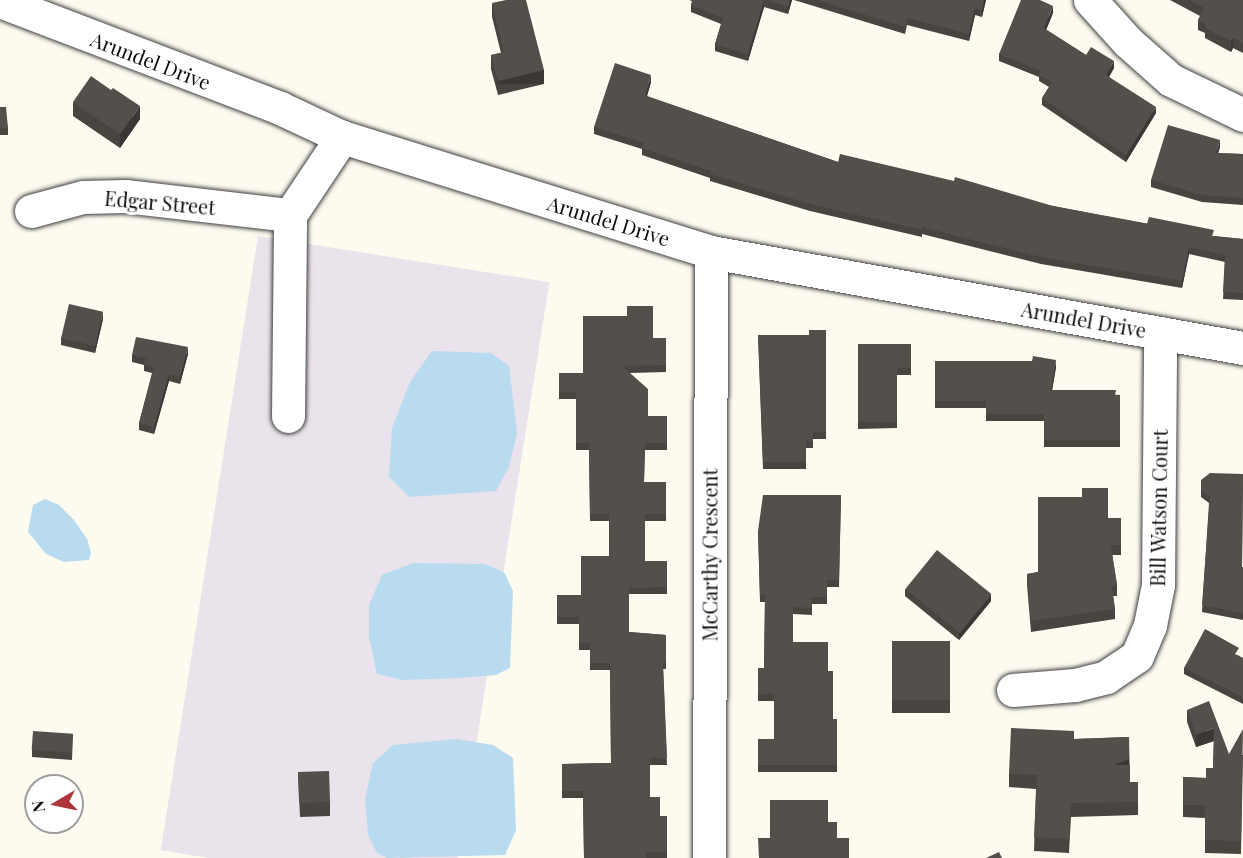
<!DOCTYPE html>
<style>
body{margin:0}
#map{position:relative;width:1243px;height:858px;overflow:hidden;background:#fdfbf0;font-family:"Playfair Display",serif}
div>[style]{position:absolute}
[style*='--x']{left:calc(var(--x)*1px);top:calc(var(--y)*1px);width:calc(var(--w)*1px);rotate:calc(var(--a)*1deg)}
.industrial>*{inset:0;background:#eae3eb;transform-origin:0 0}
.water>*{inset:0;background:#b9dbef}
.roads{filter:drop-shadow(0 0 2px #404040) drop-shadow(0 0 2px #404040)}
.minor>*{height:33px;margin:-16.5px;padding:0 16.5px;transform-origin:16.5px;border-radius:16.5px;background:#fff}
.wall>*{inset:0;background:#494440;transform-origin:0 0}
.shaded-wall>*{inset:0;background:#3c3734;transform-origin:0 0}
.building>*{inset:0;background:#554f4b;transform-origin:0 0}
span{translate:-50% -50%;white-space:nowrap;text-align:center;line-height:1.15;-webkit-text-stroke:6px #fff;paint-order:stroke}
.street-label{font-size:20px;color:#0d0d0d}
.north{position:absolute;left:24px;top:774px;width:60px;height:60px;box-sizing:border-box;background:#fff;border:2px solid #9e9e9e;border-radius:50%;rotate:261deg;font-size:16px;font-weight:700;line-height:24px;text-align:center;color:#0d0d0d}
.north::after{content:'';display:block;margin:auto;width:21px;height:27px;background:#ae353a;clip-path:polygon(50% 0,100% 100%,50% 72%,0 100%)}
</style>
<div id="map">
<div class="industrial">
<div style="left:258px;top:236px;width:295px;height:622px;rotate:9deg"></div>
</div>
<div class="water">
<div style="clip-path:polygon(432px 351px,491px 353px,509px 366px,517px 433px,509px 467px,496px 491px,409px 497px,389px 477px,392px 428px,410px 382px)"></div>
<div style="clip-path:polygon(45px 499px,59px 505px,74px 520px,87px 539px,91px 553px,89px 560px,64px 562px,46px 554px,28px 532px,33px 505px)"></div>
<div style="clip-path:polygon(413px 563px,485px 564px,504px 572px,513px 591px,510px 668px,496px 675px,460px 678px,402px 680px,377px 674px,369px 637px,369px 605px,382px 575px)"></div>
<div style="clip-path:polygon(456px 739px,493px 745px,513px 758px,516px 830px,505px 855px,387px 858px,377px 853px,368px 835px,365px 799px,373px 763px,393px 745px)"></div>
</div>
<div class="roads">
<div class="minor">
<div style="--x:1090;--y:0;--w:57;--a:47.9"></div>
<div style="--x:1128;--y:42;--w:57;--a:41.5"></div>
<div style="--x:1171;--y:80;--w:80;--a:25.9"></div>
<div style="--x:0;--y:1;--w:300;--a:20.9"></div>
<div style="--x:280;--y:108;--w:68;--a:25.1"></div>
<div style="--x:342;--y:137;--w:387;--a:17.3"></div>
<div style="--x:711;--y:252;--w:541;--a:10.23"></div>
<div style="--x:31;--y:211;--w:54;--a:-15.1"></div>
<div style="--x:83;--y:197;--w:42;--a:-1.4"></div>
<div style="--x:125;--y:196;--w:166;--a:6.6"></div>
<div style="--x:288;--y:416;--w:201;--a:-89.4"></div>
<div style="--x:290;--y:215;--w:94;--a:-56.3"></div>
<div style="--x:1013;--y:690;--w:62;--a:-4.6"></div>
<div style="--x:1075;--y:685;--w:32;--a:-14"></div>
<div style="--x:1106;--y:677;--w:37;--a:-34"></div>
<div style="--x:1137;--y:656;--w:34;--a:-67"></div>
<div style="--x:1150;--y:625;--w:41;--a:-78.7"></div>
<div style="--x:1158;--y:585;--w:252;--a:-89.5"></div>
<div style="--x:709;--y:858;--w:606;--a:-89.81"></div>
</div>
</div>
<div class="wall">
<div style="clip-path:polygon(689px 0,792px 0,788px 14px,764px 7px,748px 61px,715px 51px,715px 44px,721px 24px,691px 12px,691px 5px,692px 1px)"></div>
<div style="clip-path:polygon(794px 0,986px 0,982px 17px,975px 15px,969px 41px,907px 25px,905px 34px)"></div>
<div style="clip-path:polygon(1170px 0,1243px 0,1243px 53px,1233px 48px,1231px 52px,1205px 38px,1205px 33px,1198px 30px,1198px 20px,1200px 16px)"></div>
<div style="clip-path:polygon(492px 3px,544px 84px,498px 95px,491px 69px,491px 55px,501px 53px,492px 17px)"></div>
<div style="clip-path:polygon(1053px 13px,1046px 30px,1086px 55px,1114px 68px,1109px 77px,1156px 113px,1126px 162px,1042px 105px,1042px 98px,1049px 87px,1039px 81px,1039px 77px,999px 61px,999px 54px)"></div>
<div style="clip-path:polygon(651px 82px,647px 96px,838px 162px,1053px 206px,1214px 236px,1243px 239px,1243px 300px,1223px 299px,1225px 262px,1189px 254px,1182px 288px,1041px 264px,922px 234px,922px 237px,810px 211px,710px 181px,710px 178px,642px 155px,642px 149px,594px 134px,594px 127px)"></div>
<div style="clip-path:polygon(73px 102px,140px 119px,120px 148px,73px 116px)"></div>
<div style="clip-path:polygon(0 107px,8px 128px,8px 135px,0 135px)"></div>
<div style="clip-path:polygon(1220px 147px,1218px 153px,1243px 154px,1243px 205px,1202px 202px,1151px 187px,1151px 180px)"></div>
<div style="clip-path:polygon(103px 319px,95px 353px,61px 345px,61px 338px)"></div>
<div style="clip-path:polygon(826px 330px,826px 439px,813px 439px,813px 448px,806px 448px,806px 469px,763px 469px,758px 335px,809px 335px)"></div>
<div style="clip-path:polygon(653px 338px,666px 338px,666px 372px,630px 373px,648px 416px,667px 416px,667px 450px,645px 450px,644px 482px,666px 482px,666px 521px,645px 521px,645px 561px,667px 561px,667px 594px,629px 594px,629px 632px,666px 635px,666px 669px,663px 669px,667px 765px,650px 765px,650px 797px,660px 816px,667px 852px,667px 858px,584px 858px,583px 798px,562px 798px,562px 764px,611px 763px,610px 670px,590px 670px,590px 650px,579px 650px,579px 624px,557px 624px,557px 595px,581px 595px,609px 556px,609px 521px,590px 521px,589px 450px,576px 450px,576px 399px,559px 399px,559px 373px,583px 373px)"></div>
<div style="clip-path:polygon(858px 344px,911px 344px,911px 375px,897px 375px,897px 428px,858px 429px)"></div>
<div style="clip-path:polygon(188px 354px,180px 384px,169px 381px,154px 434px,139px 430px,139px 423px,152px 373px,144px 371px,144px 365px,132px 362px,132px 355px)"></div>
<div style="clip-path:polygon(935px 361px,1056px 367px,1052px 390px,1120px 395px,1120px 447px,1044px 447px,1044px 421px,986px 421px,986px 408px,935px 408px)"></div>
<div style="clip-path:polygon(1243px 474px,1242px 567px,1243px 567px,1243px 620px,1202px 612px,1209px 503px,1201px 497px,1201px 480px)"></div>
<div style="clip-path:polygon(841px 495px,839px 587px,827px 587px,827px 604px,812px 604px,812px 615px,793px 614px,793px 642px,828px 671px,833px 719px,837px 719px,837px 772px,758px 772px,758px 739px,774px 739px,774px 701px,758px 701px,758px 668px,764px 668px,765px 602px,760px 602px,758px 531px)"></div>
<div style="clip-path:polygon(1108px 518px,1121px 518px,1121px 555px,1112px 555px,1117px 585px,1117px 596px,1113px 596px,1115px 609px,1115px 619px,1031px 632px,1027px 585px,1027px 574px,1038px 572px)"></div>
<div style="clip-path:polygon(905px 589px,991px 601px,959px 640px,905px 596px)"></div>
<div style="left:950px;top:641px;width:72px;height:58px;rotate:90deg"></div>
<div style="clip-path:polygon(1239px 655px,1238px 656px,1243px 658px,1243px 704px,1184px 674px,1184px 668px)"></div>
<div style="clip-path:polygon(1187px 710px,1229px 754px,1243px 755px,1241px 854px,1205px 853px,1205px 818px,1183px 817px,1183px 777px,1206px 778px,1213px 768px,1214px 741px,1196px 747px,1187px 722px)"></div>
<div style="clip-path:polygon(73px 734px,72px 760px,32px 757px,32px 750px)"></div>
<div style="clip-path:polygon(1129px 737px,1130px 782px,1138px 782px,1138px 815px,1071px 817px,1069px 853px,1034px 851px,1036px 789px,1009px 787px,1009px 774px,1074px 739px)"></div>
<div style="clip-path:polygon(298px 773px,330px 802px,330px 816px,300px 817px)"></div>
</div>
<div class="shaded-wall">
<div style="clip-path:polygon(764px 0,764px 7px,748px 61px,748px 54px)"></div>
<div style="clip-path:polygon(790px 0,792px 0,788px 14px,788px 7px)"></div>
<div style="clip-path:polygon(984px 0,986px 0,982px 17px,982px 10px)"></div>
<div style="clip-path:polygon(1053px 6px,1053px 13px,1044px 35px,1044px 28px)"></div>
<div style="clip-path:polygon(975px 8px,975px 15px,969px 41px,969px 34px)"></div>
<div style="clip-path:polygon(1233px 38px,1233px 48px,1231px 52px,1231px 41px)"></div>
<div style="clip-path:polygon(1114px 61px,1114px 68px,1106px 82px,1106px 75px)"></div>
<div style="left:544px;top:70px;width:14px;height:47px;rotate:90deg"></div>
<div style="clip-path:polygon(651px 75px,651px 82px,645px 103px,645px 96px)"></div>
<div style="clip-path:polygon(140px 106px,140px 119px,120px 148px,120px 134px)"></div>
<div style="clip-path:polygon(1156px 107px,1156px 113px,1126px 162px,1126px 155px)"></div>
<div style="clip-path:polygon(1220px 140px,1220px 147px,1216px 160px,1216px 153px)"></div>
<div style="clip-path:polygon(1189px 247px,1189px 254px,1182px 288px,1182px 281px)"></div>
<div style="clip-path:polygon(103px 312px,103px 319px,95px 353px,95px 346px)"></div>
<div style="clip-path:polygon(188px 347px,188px 354px,180px 384px,180px 377px)"></div>
<div style="clip-path:polygon(1056px 360px,1056px 367px,1051px 397px,1051px 390px)"></div>
<div style="clip-path:polygon(169px 374px,169px 381px,154px 434px,154px 427px)"></div>
<div style="clip-path:polygon(991px 594px,991px 601px,959px 640px,959px 633px)"></div>
<div style="clip-path:polygon(1214px 728px,1214px 741px,1196px 747px,1196px 735px)"></div>
<div style="clip-path:polygon(1129px 759px,1129px 772px,1113px 765px)"></div>
</div>
<div class="building">
<div style="clip-path:polygon(506px 0,526px 0,544px 70px,498px 81px,491px 55px,504px 52px,492px 3px)"></div>
<div style="clip-path:polygon(693px 0,764px 0,748px 54px,715px 44px,723px 18px,691px 5px)"></div>
<div style="clip-path:polygon(766px 0,790px 0,788px 7px)"></div>
<div style="clip-path:polygon(817px 0,984px 0,982px 10px,975px 8px,969px 34px,907px 18px,905px 27px)"></div>
<div style="clip-path:polygon(1021px 0,1040px 0,1053px 6px,1044px 28px,1086px 55px,1091px 47px,1114px 61px,1106px 75px,1156px 107px,1126px 155px,1042px 98px,1052px 82px,1039px 75px,1041px 71px,999px 54px)"></div>
<div style="clip-path:polygon(1190px 0,1243px 0,1243px 43px,1233px 38px,1231px 41px,1205px 28px,1206px 24px,1198px 20px,1204px 8px)"></div>
<div style="clip-path:polygon(615px 63px,651px 75px,645px 96px,838px 162px,840px 154px,954px 181px,955px 177px,1053px 206px,1147px 224px,1149px 217px,1214px 230px,1212px 236px,1243px 239px,1243px 293px,1223px 292px,1225px 255px,1189px 247px,1182px 281px,1041px 257px,922px 227px,922px 230px,810px 204px,710px 174px,711px 171px,642px 148px,644px 143px,594px 127px)"></div>
<div style="clip-path:polygon(91px 76px,111px 90px,113px 88px,140px 106px,120px 134px,73px 102px)"></div>
<div style="clip-path:polygon(0 107px,6px 107px,8px 128px,0 128px)"></div>
<div style="clip-path:polygon(1168px 125px,1220px 140px,1216px 153px,1243px 154px,1243px 198px,1202px 195px,1151px 180px)"></div>
<div style="left:69px;top:304px;width:35px;height:35px;rotate:13deg"></div>
<div style="clip-path:polygon(627px 306px,653px 306px,653px 338px,666px 338px,666px 365px,622px 366px,648px 389px,648px 416px,667px 416px,667px 443px,645px 443px,644px 482px,666px 482px,666px 514px,645px 514px,645px 561px,667px 561px,667px 587px,629px 588px,629px 632px,666px 635px,666px 662px,663px 662px,667px 758px,650px 758px,650px 797px,660px 797px,660px 816px,667px 816px,667px 852px,646px 852px,646px 858px,584px 858px,583px 791px,562px 791px,562px 764px,611px 763px,610px 663px,590px 663px,590px 643px,579px 643px,579px 617px,557px 617px,557px 595px,581px 595px,581px 556px,610px 556px,609px 514px,590px 514px,589px 443px,576px 443px,576px 392px,559px 392px,559px 373px,583px 373px,583px 316px,627px 316px)"></div>
<div style="clip-path:polygon(809px 330px,826px 330px,826px 432px,813px 432px,813px 441px,806px 441px,806px 462px,763px 462px,758px 335px,809px 335px)"></div>
<div style="clip-path:polygon(136px 337px,188px 347px,180px 377px,169px 374px,154px 427px,139px 423px,154px 367px,144px 364px,146px 358px,132px 355px)"></div>
<div style="clip-path:polygon(858px 344px,911px 344px,911px 368px,897px 368px,897px 422px,858px 422px)"></div>
<div style="clip-path:polygon(1033px 356px,1056px 360px,1051px 390px,1116px 390px,1115px 395px,1120px 395px,1120px 440px,1044px 440px,1044px 414px,986px 414px,986px 401px,935px 401px,935px 361px,1032px 361px)"></div>
<div style="clip-path:polygon(1210px 473px,1243px 474px,1242px 567px,1243px 567px,1243px 613px,1202px 605px,1210px 497px,1201px 490px,1201px 480px)"></div>
<div style="clip-path:polygon(1082px 488px,1108px 488px,1108px 518px,1121px 518px,1121px 545px,1111px 545px,1117px 585px,1112px 586px,1115px 609px,1031px 621px,1027px 574px,1038px 572px,1038px 497px,1082px 497px)"></div>
<div style="clip-path:polygon(763px 495px,841px 495px,839px 580px,827px 580px,827px 597px,811px 597px,812px 608px,793px 607px,793px 642px,828px 642px,828px 671px,833px 671px,833px 719px,837px 719px,837px 765px,758px 765px,758px 739px,774px 739px,774px 694px,758px 694px,758px 668px,764px 668px,765px 595px,760px 595px,758px 531px)"></div>
<div style="left:937px;top:550px;width:70px;height:50px;rotate:39deg"></div>
<div style="clip-path:polygon(1205px 629px,1239px 648px,1235px 654px,1243px 658px,1243px 697px,1184px 668px)"></div>
<div style="left:950px;top:641px;width:59px;height:58px;rotate:90deg"></div>
<div style="clip-path:polygon(1209px 701px,1229px 754px,1243px 729px,1241px 841px,1205px 840px,1205px 805px,1183px 805px,1183px 777px,1206px 778px,1206px 768px,1213px 768px,1214px 728px,1196px 735px,1187px 710px)"></div>
<div style="clip-path:polygon(1011px 728px,1074px 731px,1074px 739px,1129px 737px,1129px 759px,1113px 765px,1130px 765px,1130px 782px,1138px 782px,1138px 802px,1071px 803px,1069px 839px,1034px 837px,1037px 775px,1009px 774px)"></div>
<div style="left:33px;top:731px;width:40px;height:19px;rotate:4deg"></div>
<div style="left:329px;top:771px;width:31px;height:31px;rotate:88deg"></div>
<div style="clip-path:polygon(770px 800px,828px 800px,828px 822px,837px 822px,837px 838px,849px 838px,849px 858px,759px 858px,758px 838px,770px 838px)"></div>
<div style="clip-path:polygon(999px 852px,1002px 858px,986px 858px)"></div>
</div>
<div class="street-label">
<span style="left:151px;top:60px;rotate:21deg">Arundel Drive</span>
<span style="left:160px;top:202px;rotate:5deg">Edgar Street</span>
<span style="left:609px;top:220px;rotate:17deg">Arundel Drive</span>
<span style="left:1084px;top:319px;rotate:10deg">Arundel Drive</span>
<span style="left:1158px;top:508px;rotate:-89deg">Bill Watson Court</span>
<span style="left:709px;top:555px;rotate:-90deg">McCarthy Crescent</span>
</div>
<div class="north">N</div>
</div>
